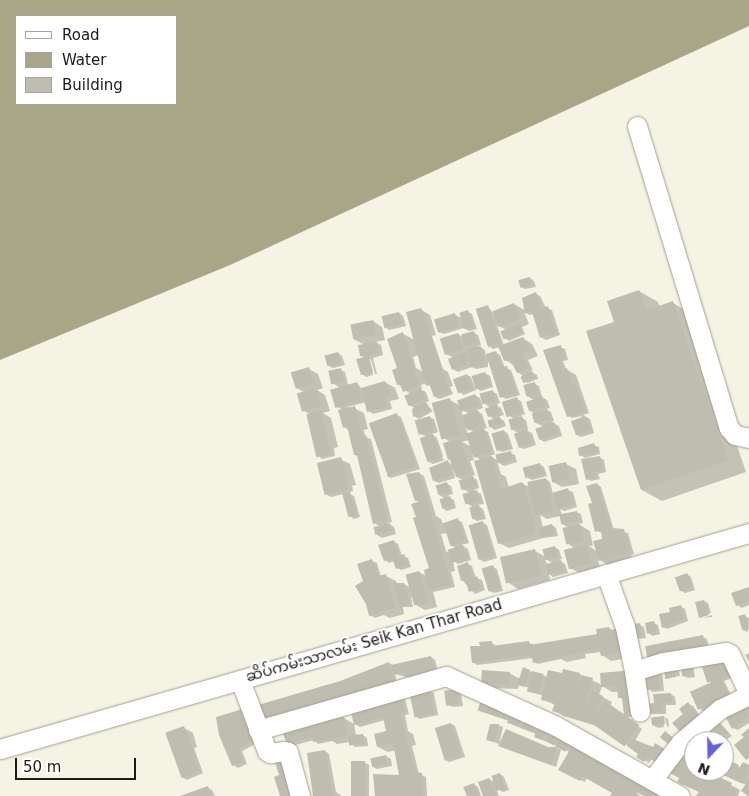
<!DOCTYPE html>
<meta charset="utf-8">
<style>
body{margin:0}
#map{position:relative;width:749px;height:796px;overflow:hidden;background:#f5f3e4;font-family:"DejaVu Sans","Noto Sans Myanmar",sans-serif}
div>[style]{position:absolute}
[style*='--x']{left:calc(var(--x)*1px);top:calc(var(--y)*1px);width:calc(var(--w)*1px);rotate:calc(var(--a)*1deg)}
.water>*{inset:0;background:#a9a587}
.shadow>*{inset:0;background:#0003}
.building>*{inset:0;background:#bfbdaf;transform-origin:0 0}
.roads{filter:drop-shadow(0 0 1px #a19f91) drop-shadow(0 0 1px #a19f91)}
.minor>*{height:19px;margin:-9.5px;padding:0 9.5px;transform-origin:9.5px;border-radius:9.5px;background:#fff}
span{translate:-50% -50%;white-space:nowrap;text-align:center;line-height:1.15;-webkit-text-stroke:4px #fff;paint-order:stroke}
.street-label{font-size:15px;color:#1b1b15}
.legend{position:absolute;left:15px;top:15px;width:162px;height:90px;box-sizing:border-box;background:#fff;border:1px solid #a4a4a1;margin:0;padding:6px 9px;list-style:none;font-size:15px;color:#1b1b15}
.legend li{display:flex;align-items:center;gap:10px;height:25px}
.legend b{width:25px;border:1px solid #a4a4a1}
.north{position:absolute;left:684px;top:731px;width:50px;height:50px;box-sizing:border-box;background:#fff;border:1px solid #a4a4a1;border-radius:50%;rotate:201deg;font-size:14px;font-weight:700;line-height:20px;text-align:center;color:#1b1b15}
.north::after{content:'';display:block;margin:auto;width:18px;height:22px;background:#6661da;clip-path:polygon(50% 0,100% 100%,50% 72%,0 100%)}
.scale{position:absolute;left:15px;top:758px;width:121px;height:22px;box-sizing:border-box;border:2px solid #1b1b15;border-top:0;padding-left:6px;font-size:15px;line-height:18px;white-space:nowrap;color:#1b1b15;-webkit-text-stroke:4px #fff;paint-order:stroke}
</style>
<div id="map">
<div class="water">
<div style="clip-path:polygon(evenodd,0 0,749px 0,749px 26px,230px 265px,0 360px,0 0,16px 16px,176px 16px,176px 104px,16px 104px,16px 16px)"></div>
</div>
<div class="shadow">
<div style="clip-path:polygon(530px 278px,534px 281px,536px 287px,525px 289px,521px 287px)"></div>
<div style="clip-path:polygon(639px 291px,658px 302px,660px 307px,673px 303px,692px 314px,746px 472px,662px 501px,642px 490px)"></div>
<div style="clip-path:polygon(536px 294px,540px 296px,546px 308px,552px 310px,560px 335px,546px 340px,541px 337px,534px 314px,530px 315px,524px 312px,529px 324px,522px 327px,525px 334px,509px 341px,505px 338px,507px 330px,497px 325px,504px 346px,523px 338px,532px 344px,538px 356px,528px 360px,533px 370px,530px 371px,537px 375px,538px 379px,528px 383px,523px 381px,523px 376px,518px 372px,514px 365px,505px 360px,500px 347px,493px 349px,489px 346px,488px 307px,493px 313px,514px 304px,526px 311px)"></div>
<div style="clip-path:polygon(evenodd,420px 309px,430px 315px,436px 335px,432px 336px,443px 369px,448px 372px,453px 386px,450px 387px,453px 394px,440px 399px,435px 397px,432px 388px,427px 383px,421px 385px,422px 389px,420px 389px,426px 392px,429px 401px,425px 403px,433px 411px,419px 419px,414px 416px,416px 409px,409px 405px,410px 394px,398px 384px,403px 334px,415px 340px,420px 309px,419px 355px,423px 372px,416px 368px,413px 357px,419px 355px)"></div>
<div style="clip-path:polygon(468px 312px,472px 314px,477px 329px,469px 331px,464px 328px,444px 334px,439px 332px,455px 315px,462px 318px)"></div>
<div style="clip-path:polygon(399px 313px,403px 316px,406px 326px,389px 330px,385px 327px)"></div>
<div style="clip-path:polygon(373px 321px,382px 327px,385px 340px,375px 342px,381px 345px,383px 355px,373px 358px,377px 374px,375px 374px,371px 359px,369px 359px,373px 375px,366px 377px,362px 374px,365px 358px,361px 356px,365px 345px,353px 339px)"></div>
<div style="clip-path:polygon(474px 333px,478px 335px,481px 345px,478px 346px,485px 350px,486px 356px,495px 352px,500px 355px,505px 368px,511px 370px,520px 395px,506px 399px,502px 397px,488px 357px,488px 367px,476px 369px,472px 367px,458px 372px,453px 369px,454px 358px,446px 354px,458px 334px,464px 338px)"></div>
<div style="clip-path:polygon(560px 347px,565px 349px,568px 360px,563px 361px,566px 369px,576px 375px,589px 413px,583px 415px,590px 419px,594px 433px,581px 437px,577px 435px,582px 416px,572px 418px,568px 416px,558px 391px)"></div>
<div style="clip-path:polygon(338px 353px,342px 356px,345px 365px,333px 368px,329px 366px)"></div>
<div style="clip-path:polygon(309px 369px,318px 374px,323px 388px,317px 390px,325px 395px,330px 411px,323px 413px,331px 418px,338px 447px,334px 448px,335px 456px,322px 459px,318px 456px,311px 415px,304px 411px,305px 393px,297px 388px)"></div>
<div style="clip-path:polygon(341px 370px,345px 372px,348px 385px,357px 383px,362px 389px,385px 382px,395px 388px,399px 399px,390px 401px,392px 409px,373px 414px,369px 411px,366px 402px,348px 407px,348px 409px,354px 408px,364px 413px,368px 429px,364px 430px,365px 437px,371px 439px,392px 522px,387px 523px,394px 527px,396px 534px,382px 538px,377px 535px,381px 527px,374px 523px,359px 457px,355px 455px,349px 430px,344px 427px,343px 410px,336px 406px,339px 387px,332px 383px)"></div>
<div style="clip-path:polygon(485px 373px,490px 376px,493px 387px,481px 391px,474px 387px,476px 390px,464px 395px,459px 392px,467px 375px,471px 377px,474px 386px)"></div>
<div style="clip-path:polygon(534px 384px,539px 386px,542px 397px,547px 400px,550px 408px,546px 409px,551px 412px,554px 421px,551px 422px,559px 426px,562px 436px,544px 442px,540px 439px,544px 427px,536px 423px,535px 414px,530px 411px,534px 400px,527px 396px)"></div>
<div style="clip-path:polygon(492px 391px,497px 394px,500px 403px,495px 405px,501px 408px,504px 415px,498px 417px,504px 421px,506px 426px,495px 430px,490px 427px,495px 420px,489px 416px,491px 408px,485px 404px)"></div>
<div style="clip-path:polygon(evenodd,475px 395px,480px 398px,483px 408px,476px 410px,482px 414px,487px 428px,482px 429px,488px 432px,495px 454px,490px 456px,499px 461px,511px 453px,515px 455px,517px 462px,504px 466px,497px 462px,501px 474px,506px 477px,509px 488px,522px 483px,531px 488px,546px 479px,550px 482px,553px 494px,568px 490px,573px 492px,577px 507px,564px 511px,560px 509px,562px 515px,576px 512px,581px 514px,583px 523px,578px 524px,590px 531px,593px 546px,589px 546px,598px 552px,604px 540px,602px 533px,597px 531px,593px 504px,597px 484px,601px 487px,614px 530px,628px 533px,634px 554px,631px 555px,632px 559px,610px 566px,598px 559px,600px 568px,580px 573px,570px 568px,574px 548px,567px 543px,569px 528px,562px 524px,560px 516px,547px 519px,540px 515px,543px 527px,552px 525px,556px 528px,558px 536px,543px 538px,509px 548px,499px 543px,481px 460px,472px 455px,474px 460px,470px 461px,475px 475px,471px 476px,477px 480px,479px 488px,474px 490px,481px 494px,484px 504px,477px 505px,483px 509px,486px 519px,477px 521px,473px 519px,474px 508px,468px 504px,470px 493px,463px 489px,463px 480px,457px 477px,455px 469px,453px 469px,455px 478px,439px 483px,434px 481px,430px 469px,448px 462px,453px 465px,450px 461px,451px 443px,444px 438px,450px 400px,461px 406px,475px 395px,461px 409px,469px 414px,463px 416px,461px 409px,475px 395px,466px 428px,474px 432px,468px 434px,466px 428px,475px 395px,469px 440px,472px 447px,462px 442px,469px 440px)"></div>
<div style="clip-path:polygon(517px 399px,521px 401px,525px 414px,514px 419px,508px 415px)"></div>
<div style="clip-path:polygon(396px 415px,401px 417px,420px 469px,391px 478px,387px 476px)"></div>
<div style="clip-path:polygon(429px 417px,434px 419px,438px 432px,432px 434px,437px 438px,443px 456px,442px 458px,445px 460px,433px 464px,429px 462px,427px 437px,421px 434px)"></div>
<div style="clip-path:polygon(522px 418px,526px 420px,528px 429px,526px 430px,532px 433px,536px 445px,524px 449px,519px 447px,520px 434px,513px 430px)"></div>
<div style="clip-path:polygon(504px 431px,508px 434px,513px 449px,502px 452px,498px 450px)"></div>
<div style="clip-path:polygon(594px 445px,599px 447px,600px 454px,585px 458px,581px 455px)"></div>
<div style="clip-path:polygon(599px 457px,604px 460px,606px 472px,598px 474px,600px 479px,591px 481px,587px 479px)"></div>
<div style="clip-path:polygon(340px 459px,350px 464px,356px 485px,352px 486px,353px 491px,348px 493px,354px 496px,360px 517px,354px 519px,350px 516px,343px 494px,331px 497px,327px 495px)"></div>
<div style="clip-path:polygon(539px 464px,544px 467px,547px 476px,532px 480px,528px 478px)"></div>
<div style="clip-path:polygon(566px 464px,576px 469px,579px 484px,562px 487px,553px 482px)"></div>
<div style="clip-path:polygon(evenodd,419px 473px,424px 476px,436px 516px,441px 519px,443px 524px,458px 520px,462px 522px,469px 543px,461px 545px,468px 549px,471px 560px,458px 564px,453px 561px,455px 571px,451px 572px,455px 587px,433px 592px,437px 607px,425px 610px,416px 605px,413px 596px,411px 597px,413px 607px,403px 607px,404px 614px,390px 618px,384px 615px,375px 618px,370px 615px,364px 582px,372px 561px,377px 563px,381px 577px,386px 576px,396px 581px,397px 584px,404px 584px,411px 588px,419px 572px,426px 576px,431px 570px,418px 518px,419px 502px,416px 500px,419px 473px,447px 533px,450px 545px,457px 549px,451px 554px,446px 551px,441px 534px,447px 533px)"></div>
<div style="clip-path:polygon(447px 484px,451px 486px,453px 494px,447px 496px,454px 500px,456px 508px,447px 511px,442px 508px,446px 499px,439px 495px)"></div>
<div style="clip-path:polygon(483px 523px,487px 525px,497px 558px,484px 562px,479px 559px)"></div>
<div style="clip-path:polygon(393px 541px,398px 544px,402px 556px,408px 558px,411px 567px,401px 570px,397px 568px,394px 561px,389px 563px,385px 560px)"></div>
<div style="clip-path:polygon(evenodd,555px 547px,559px 550px,562px 559px,559px 560px,565px 564px,568px 573px,553px 577px,549px 574px,550px 580px,518px 589px,509px 583px,535px 551px,546px 557px,555px 547px,545px 559px,553px 563px,547px 564px,545px 559px)"></div>
<div style="clip-path:polygon(468px 564px,472px 566px,476px 578px,482px 580px,485px 590px,475px 594px,462px 580px)"></div>
<div style="clip-path:polygon(493px 567px,497px 569px,503px 591px,494px 593px,489px 591px)"></div>
<div style="clip-path:polygon(687px 574px,691px 577px,695px 590px,685px 593px,680px 590px)"></div>
<div style="clip-path:polygon(749px 588px,749px 605px,742px 608px,737px 605px,733px 594px)"></div>
<div style="clip-path:polygon(704px 601px,708px 603px,711px 613px,702px 615px,702px 618px,700px 617px)"></div>
<div style="clip-path:polygon(680px 606px,685px 609px,688px 621px,667px 629px,663px 627px,671px 613px)"></div>
<div style="clip-path:polygon(712px 615px,712px 617px,703px 618px)"></div>
<div style="clip-path:polygon(745px 616px,749px 618px,748px 632px,743px 630px)"></div>
<div style="clip-path:polygon(654px 623px,658px 625px,660px 634px,653px 636px,648px 633px)"></div>
<div style="clip-path:polygon(640px 625px,644px 627px,646px 638px,638px 639px,634px 636px)"></div>
<div style="clip-path:polygon(609px 628px,614px 631px,623px 659px,611px 661px,602px 655px,601px 652px,585px 654px,586px 658px,567px 662px,561px 659px,538px 664px,534px 662px,533px 658px,477px 665px,473px 662px,482px 647px,491px 642px,496px 646px,528px 642px,534px 645px,598px 635px)"></div>
<div style="clip-path:polygon(703px 637px,707px 639px,710px 652px,646px 649px)"></div>
<div style="clip-path:polygon(749px 653px,749px 662px,745px 655px)"></div>
<div style="clip-path:polygon(431px 657px,435px 660px,438px 671px,410px 678px,395px 674px,397px 683px,268px 720px,264px 717px,389px 663px,394px 666px)"></div>
<div style="clip-path:polygon(682px 664px,693px 666px,695px 677px,688px 678px,683px 676px)"></div>
<div style="clip-path:polygon(702px 665px,738px 676px,724px 681px,733px 699px,705px 712px,701px 710px,713px 684px,708px 681px)"></div>
<div style="clip-path:polygon(678px 666px,680px 676px,669px 677px,669px 679px,667px 678px)"></div>
<div style="clip-path:polygon(evenodd,662px 670px,664px 691px,652px 692px,644px 682px,643px 717px,626px 717px,642px 729px,635px 741px,652px 759px,649px 763px,638px 756px,640px 754px,600px 727px,563px 716px,554px 710px,555px 705px,542px 699px,543px 696px,528px 690px,529px 688px,519px 684px,518px 689px,492px 688px,483px 682px,509px 673px,520px 679px,529px 671px,548px 677px,579px 674px,602px 685px,662px 670px,602px 686px,612px 692px,619px 692px,619px 697px,624px 700px,625px 715px,610px 706px,612px 702px,599px 695px,602px 686px)"></div>
<div style="clip-path:polygon(429px 690px,434px 693px,438px 715px,419px 719px,415px 716px)"></div>
<div style="clip-path:polygon(456px 691px,461px 693px,463px 706px,453px 707px,448px 705px)"></div>
<div style="clip-path:polygon(671px 694px,675px 697px,676px 705px,666px 705px,666px 714px,651px 714px,647px 712px)"></div>
<div style="clip-path:polygon(400px 696px,405px 699px,409px 714px,405px 715px,408px 731px,413px 734px,416px 745px,412px 746px,419px 774px,426px 777px,427px 796px,376px 796px,401px 776px,396px 750px,388px 752px,378px 747px,390px 731px,385px 720px,360px 727px,355px 724px)"></div>
<div style="clip-path:polygon(688px 704px,693px 706px,704px 721px,684px 714px)"></div>
<div style="clip-path:polygon(749px 705px,749px 723px,738px 730px,733px 728px)"></div>
<div style="clip-path:polygon(480px 710px,508px 710px,649px 786px,645px 796px,636px 792px,640px 796px,612px 796px,614px 793px,587px 777px,585px 782px,564px 772px,570px 752px,540px 739px,535px 737px,536px 734px,513px 725px,509px 721px)"></div>
<div style="clip-path:polygon(664px 717px,668px 719px,669px 726px,667px 727px,665px 718px,663px 718px,664px 727px,658px 728px,653px 725px)"></div>
<div style="clip-path:polygon(344px 718px,354px 724px,356px 736px,363px 735px,367px 738px,368px 746px,355px 747px,350px 742px,337px 744px,332px 741px,318px 744px,314px 740px,292px 746px,288px 743px,323px 722px)"></div>
<div style="clip-path:polygon(716px 720px,732px 736px,724px 741px,695px 741px)"></div>
<div style="clip-path:polygon(451px 724px,455px 726px,465px 757px,449px 762px,445px 760px)"></div>
<div style="clip-path:polygon(498px 725px,503px 727px,499px 744px,488px 740px)"></div>
<div style="clip-path:polygon(184px 728px,193px 733px,197px 747px,194px 748px,203px 773px,187px 780px,182px 777px)"></div>
<div style="clip-path:polygon(220px 734px,261px 741px,242px 751px,247px 764px,238px 768px,233px 765px)"></div>
<div style="clip-path:polygon(687px 744px,694px 749px,694px 771px,704px 771px,731px 785px,740px 790px,738px 796px,699px 796px,700px 792px,683px 784px)"></div>
<div style="clip-path:polygon(504px 748px,557px 748px,561px 750px,556px 767px)"></div>
<div style="clip-path:polygon(325px 751px,329px 754px,336px 792px,342px 796px,315px 796px)"></div>
<div style="clip-path:polygon(386px 756px,391px 759px,392px 766px,377px 769px,373px 767px)"></div>
<div style="clip-path:polygon(364px 762px,369px 765px,369px 796px,354px 796px)"></div>
<div style="clip-path:polygon(731px 762px,741px 768px,749px 767px,749px 795px,747px 785px,729px 777px)"></div>
<div style="clip-path:polygon(500px 774px,504px 777px,509px 790px,503px 792px,496px 788px,499px 796px,485px 796px,489px 779px,496px 783px)"></div>
<div style="clip-path:polygon(473px 784px,478px 787px,481px 796px,468px 796px)"></div>
<div style="clip-path:polygon(208px 788px,212px 790px,215px 796px,185px 796px)"></div>
</div>
<div class="building">
<div style="left:530px;top:277px;width:8px;height:12px;rotate:76deg"></div>
<div style="clip-path:polygon(639px 290px,647px 310px,673px 301px,728px 461px,641px 490px,586px 331px,614px 322px,607px 301px)"></div>
<div style="clip-path:polygon(536px 292px,542px 306px,525px 314px,522px 298px)"></div>
<div style="left:514px;top:303px;width:17px;height:23px;rotate:69deg"></div>
<div style="left:488px;top:305px;width:40px;height:13px;rotate:72deg"></div>
<div style="left:548px;top:306px;width:28px;height:17px;rotate:73deg"></div>
<div style="clip-path:polygon(421px 308px,449px 392px,434px 397px,430px 386px,442px 381px,426px 386px,406px 312px)"></div>
<div style="left:468px;top:310px;width:17px;height:9px;rotate:73deg"></div>
<div style="left:399px;top:312px;width:12px;height:18px;rotate:76deg"></div>
<div style="left:455px;top:313px;width:14px;height:22px;rotate:73deg"></div>
<div style="left:373px;top:320px;width:15px;height:23px;rotate:79deg"></div>
<div style="left:519px;top:324px;width:9px;height:20px;rotate:69deg"></div>
<div style="left:474px;top:331px;width:12px;height:13px;rotate:76deg"></div>
<div style="clip-path:polygon(403px 332px,419px 386px,403px 392px,400px 384px,397px 385px,392px 370px,397px 368px,387px 339px)"></div>
<div style="left:458px;top:333px;width:17px;height:19px;rotate:73deg"></div>
<div style="clip-path:polygon(523px 337px,529px 351px,522px 353px,529px 368px,517px 373px,510px 359px,514px 357px,504px 361px,498px 346px)"></div>
<div style="clip-path:polygon(377px 342px,379px 352px,369px 356px,373px 372px,361px 375px,356px 359px,369px 356px,360px 356px,358px 345px)"></div>
<div style="clip-path:polygon(561px 345px,564px 358px,560px 359px,563px 369px,567px 368px,572px 386px,576px 384px,585px 411px,567px 417px,543px 350px)"></div>
<div style="left:481px;top:346px;width:19px;height:14px;rotate:78deg"></div>
<div style="clip-path:polygon(496px 351px,502px 367px,507px 366px,516px 393px,500px 398px,486px 354px)"></div>
<div style="left:338px;top:352px;width:11px;height:14px;rotate:75deg"></div>
<div style="clip-path:polygon(466px 352px,468px 364px,452px 370px,448px 359px)"></div>
<div style="left:309px;top:367px;width:17px;height:19px;rotate:73deg"></div>
<div style="left:341px;top:368px;width:14px;height:13px;rotate:78deg"></div>
<div style="left:532px;top:371px;width:7px;height:13px;rotate:63deg"></div>
<div style="left:485px;top:372px;width:14px;height:14px;rotate:73deg"></div>
<div style="left:467px;top:374px;width:15px;height:15px;rotate:70deg"></div>
<div style="clip-path:polygon(385px 381px,390px 394px,385px 395px,388px 407px,367px 412px,361px 388px)"></div>
<div style="left:357px;top:382px;width:19px;height:28px;rotate:74deg"></div>
<div style="left:535px;top:382px;width:12px;height:12px;rotate:76deg"></div>
<div style="left:316px;top:388px;width:19px;height:20px;rotate:74deg"></div>
<div style="left:421px;top:389px;width:11px;height:18px;rotate:68deg"></div>
<div style="left:493px;top:390px;width:11px;height:14px;rotate:75deg"></div>
<div style="left:475px;top:394px;width:12px;height:19px;rotate:70deg"></div>
<div style="clip-path:polygon(542px 396px,546px 406px,529px 411px,526px 402px)"></div>
<div style="left:517px;top:397px;width:16px;height:16px;rotate:72deg"></div>
<div style="left:450px;top:398px;width:38px;height:19px;rotate:75deg"></div>
<div style="clip-path:polygon(426px 402px,430px 409px,413px 417px,412px 409px)"></div>
<div style="left:497px;top:404px;width:9px;height:13px;rotate:69deg"></div>
<div style="clip-path:polygon(355px 406px,362px 436px,366px 435px,388px 520px,373px 524px,357px 455px,354px 455px,347px 426px,343px 428px,338px 410px)"></div>
<div style="left:547px;top:409px;width:10px;height:16px;rotate:73deg"></div>
<div style="left:478px;top:410px;width:16px;height:16px;rotate:72deg"></div>
<div style="left:321px;top:411px;width:44px;height:15px;rotate:77deg"></div>
<div style="left:397px;top:413px;width:56px;height:30px;rotate:70deg"></div>
<div style="left:430px;top:416px;width:15px;height:16px;rotate:74deg"></div>
<div style="left:522px;top:416px;width:11px;height:14px;rotate:75deg"></div>
<div style="left:585px;top:416px;width:15px;height:15px;rotate:70deg"></div>
<div style="left:500px;top:417px;width:7px;height:13px;rotate:74deg"></div>
<div style="left:554px;top:422px;width:12px;height:20px;rotate:70deg"></div>
<div style="left:484px;top:428px;width:25px;height:19px;rotate:72deg"></div>
<div style="left:527px;top:429px;width:15px;height:14px;rotate:70deg"></div>
<div style="left:504px;top:430px;width:18px;height:13px;rotate:74deg"></div>
<div style="left:433px;top:434px;width:25px;height:14px;rotate:72deg"></div>
<div style="clip-path:polygon(460px 439px,471px 473px,456px 477px,450px 459px,448px 460px,451px 475px,433px 481px,429px 468px,448px 460px,443px 443px)"></div>
<div style="clip-path:polygon(594px 443px,597px 452px,579px 456px,578px 448px)"></div>
<div style="left:511px;top:451px;width:9px;height:16px;rotate:77deg"></div>
<div style="clip-path:polygon(492px 456px,501px 489px,522px 482px,534px 519px,534px 534px,498px 544px,474px 461px)"></div>
<div style="clip-path:polygon(600px 456px,602px 470px,594px 472px,597px 477px,586px 480px,581px 459px)"></div>
<div style="left:341px;top:457px;width:33px;height:25px;rotate:76deg"></div>
<div style="left:566px;top:462px;width:17px;height:18px;rotate:77deg"></div>
<div style="left:540px;top:463px;width:11px;height:18px;rotate:75deg"></div>
<div style="clip-path:polygon(419px 472px,427px 499px,415px 501px,406px 474px)"></div>
<div style="left:473px;top:476px;width:10px;height:15px;rotate:73deg"></div>
<div style="left:546px;top:478px;width:34px;height:19px;rotate:78deg"></div>
<div style="left:447px;top:482px;width:10px;height:12px;rotate:73deg"></div>
<div style="clip-path:polygon(597px 483px,611px 528px,624px 529px,630px 552px,599px 561px,593px 541px,602px 539px,601px 530px,595px 532px,588px 504px,592px 503px,586px 486px)"></div>
<div style="left:568px;top:488px;width:17px;height:16px;rotate:73deg"></div>
<div style="left:477px;top:490px;width:11px;height:15px;rotate:75deg"></div>
<div style="left:350px;top:492px;width:24px;height:8px;rotate:75deg"></div>
<div style="left:450px;top:496px;width:10px;height:11px;rotate:73deg"></div>
<div style="clip-path:polygon(427px 499px,451px 585px,428px 590px,424px 570px,429px 568px,413px 518px,416px 517px,411px 504px)"></div>
<div style="left:479px;top:505px;width:12px;height:10px;rotate:76deg"></div>
<div style="left:577px;top:511px;width:10px;height:18px;rotate:79deg"></div>
<div style="left:458px;top:518px;width:24px;height:16px;rotate:71deg"></div>
<div style="left:483px;top:521px;width:36px;height:15px;rotate:74deg"></div>
<div style="left:390px;top:523px;width:8px;height:17px;rotate:76deg"></div>
<div style="left:552px;top:524px;width:10px;height:14px;rotate:73deg"></div>
<div style="left:580px;top:524px;width:17px;height:18px;rotate:77deg"></div>
<div style="clip-path:polygon(394px 540px,399px 556px,404px 554px,408px 565px,396px 569px,392px 558px,384px 561px,378px 545px)"></div>
<div style="left:586px;top:544px;width:20px;height:23px;rotate:75deg"></div>
<div style="left:463px;top:545px;width:14px;height:16px;rotate:73deg"></div>
<div style="left:555px;top:546px;width:11px;height:13px;rotate:75deg"></div>
<div style="left:535px;top:549px;width:27px;height:36px;rotate:77deg"></div>
<div style="clip-path:polygon(372px 559px,378px 576px,386px 574px,395px 608px,369px 616px,366px 604px,355px 586px,363px 581px,357px 564px)"></div>
<div style="left:561px;top:560px;width:11px;height:16px;rotate:75deg"></div>
<div style="clip-path:polygon(468px 562px,473px 578px,477px 576px,481px 588px,469px 592px,465px 580px,461px 581px,457px 566px)"></div>
<div style="left:493px;top:565px;width:24px;height:12px;rotate:73deg"></div>
<div style="left:419px;top:571px;width:32px;height:14px;rotate:74deg"></div>
<div style="left:687px;top:573px;width:15px;height:13px;rotate:70deg"></div>
<div style="clip-path:polygon(393px 583px,404px 583px,410px 605px,400px 607px)"></div>
<div style="clip-path:polygon(749px 587px,749px 601px,736px 606px,731px 593px)"></div>
<div style="clip-path:polygon(704px 600px,709px 615px,699px 618px,695px 602px)"></div>
<div style="clip-path:polygon(681px 605px,684px 619px,662px 628px,659px 614px,670px 612px,669px 608px)"></div>
<div style="left:745px;top:614px;width:15px;height:7px;rotate:74deg"></div>
<div style="clip-path:polygon(654px 621px,657px 631px,647px 634px,645px 623px)"></div>
<div style="left:640px;top:623px;width:12px;height:9px;rotate:81deg"></div>
<div style="clip-path:polygon(609px 627px,610px 630px,624px 628px,627px 651px,601px 656px,599px 649px,533px 663px,531px 655px,472px 663px,470px 646px,480px 646px,479px 642px,492px 641px,492px 646px,529px 641px,529px 645px,597px 634px,596px 629px)"></div>
<div style="left:703px;top:635px;width:15px;height:59px;rotate:79deg"></div>
<div style="clip-path:polygon(431px 656px,434px 669px,404px 676px,403px 672px,394px 675px,391px 665px)"></div>
<div style="left:728px;top:656px;width:19px;height:28px;rotate:72deg"></div>
<div style="clip-path:polygon(389px 662px,393px 681px,263px 718px,258px 705px,340px 681px)"></div>
<div style="clip-path:polygon(674px 662px,676px 677px,665px 679px,664px 663px)"></div>
<div style="left:689px;top:662px;width:13px;height:9px;rotate:81deg"></div>
<div style="clip-path:polygon(523px 667px,530px 670px,525px 687px,517px 685px)"></div>
<div style="clip-path:polygon(658px 667px,660px 689px,646px 690px,646px 681px,642px 683px,640px 670px)"></div>
<div style="clip-path:polygon(563px 669px,580px 673px,571px 707px,581px 675px,593px 678px,582px 715px,592px 691px,603px 696px,591px 723px,552px 711px,555px 703px,541px 700px,548px 670px,562px 673px)"></div>
<div style="left:482px;top:670px;width:28px;height:13px;rotate:4deg"></div>
<div style="clip-path:polygon(634px 670px,639px 715px,624px 715px,622px 698px,618px 698px,617px 686px,601px 687px,600px 673px)"></div>
<div style="left:532px;top:671px;width:12px;height:21px;rotate:14deg"></div>
<div style="left:721px;top:678px;width:20px;height:34px;rotate:66deg"></div>
<div style="left:429px;top:689px;width:25px;height:20px;rotate:78deg"></div>
<div style="left:457px;top:689px;width:15px;height:13px;rotate:82deg"></div>
<div style="clip-path:polygon(671px 693px,672px 703px,662px 703px,662px 712px,646px 713px,646px 704px,654px 703px,653px 694px)"></div>
<div style="clip-path:polygon(401px 695px,406px 712px,401px 713px,404px 727px,415px 772px,422px 773px,423px 796px,375px 796px,373px 774px,399px 775px,393px 743px,377px 747px,374px 734px,386px 731px,383px 717px,354px 725px,350px 709px)"></div>
<div style="left:481px;top:700px;width:29px;height:11px;rotate:18deg"></div>
<div style="left:605px;top:701px;width:42px;height:26px;rotate:35deg"></div>
<div style="clip-path:polygon(688px 702px,700px 718px,682px 734px,672px 723px,683px 714px,679px 709px)"></div>
<div style="clip-path:polygon(749px 702px,749px 717px,732px 729px,724px 714px)"></div>
<div style="clip-path:polygon(246px 708px,257px 739px,238px 749px,243px 762px,232px 766px,219px 735px,216px 717px)"></div>
<div style="clip-path:polygon(512px 711px,522px 715px,518px 726px,507px 723px)"></div>
<div style="left:664px;top:716px;width:8px;height:13px;rotate:83deg"></div>
<div style="clip-path:polygon(344px 717px,348px 736px,313px 742px,312px 737px,287px 744px,282px 731px,308px 723px)"></div>
<div style="left:526px;top:718px;width:11px;height:11px;rotate:22deg"></div>
<div style="clip-path:polygon(716px 718px,729px 733px,713px 741px,694px 741px)"></div>
<div style="left:451px;top:723px;width:34px;height:17px;rotate:73deg"></div>
<div style="clip-path:polygon(490px 724px,499px 724px,494px 742px,486px 740px)"></div>
<div style="left:539px;top:724px;width:9px;height:14px;rotate:21deg"></div>
<div style="left:184px;top:726px;width:48px;height:20px;rotate:70deg"></div>
<div style="clip-path:polygon(749px 728px,749px 758px,746px 760px,734px 745px,744px 737px,741px 735px)"></div>
<div style="clip-path:polygon(506px 729px,548px 747px,557px 747px,551px 765px,498px 746px)"></div>
<div style="left:665px;top:731px;width:13px;height:8px;rotate:39deg"></div>
<div style="clip-path:polygon(550px 732px,558px 735px,553px 745px,546px 741px)"></div>
<div style="left:363px;top:734px;width:10px;height:15px;rotate:84deg"></div>
<div style="left:561px;top:736px;width:11px;height:12px;rotate:27deg"></div>
<div style="clip-path:polygon(633px 739px,653px 747px,655px 743px,665px 749px,657px 763px,647px 757px,644px 762px,636px 757px,638px 754px,627px 746px)"></div>
<div style="clip-path:polygon(574px 743px,646px 783px,640px 794px,649px 784px,673px 796px,644px 796px,640px 794px,631px 788px,638px 796px,610px 796px,612px 793px,582px 776px,580px 781px,558px 770px)"></div>
<div style="clip-path:polygon(687px 743px,694px 750px,692px 758px,694px 771px,707px 771px,732px 783px,729px 788px,737px 791px,735px 796px,696px 796px,699px 792px,677px 782px,679px 778px,666px 771px)"></div>
<div style="clip-path:polygon(325px 750px,333px 796px,313px 796px,307px 753px)"></div>
<div style="left:386px;top:755px;width:9px;height:16px;rotate:77deg"></div>
<div style="clip-path:polygon(285px 756px,296px 796px,280px 796px,274px 777px,279px 775px,274px 759px)"></div>
<div style="left:351px;top:761px;width:14px;height:35px"></div>
<div style="clip-path:polygon(731px 761px,739px 765px,734px 776px,743px 762px,749px 765px,749px 772px,743px 784px,723px 775px)"></div>
<div style="left:500px;top:773px;width:16px;height:9px;rotate:72deg"></div>
<div style="clip-path:polygon(489px 778px,496px 796px,483px 796px,478px 782px)"></div>
<div style="clip-path:polygon(749px 779px,749px 796px,748px 796px,741px 791px)"></div>
<div style="clip-path:polygon(474px 783px,479px 796px,467px 796px,463px 787px)"></div>
<div style="clip-path:polygon(208px 786px,211px 796px,180px 796px)"></div>
</div>
<div class="roads">
<div class="minor">
<div style="--x:637;--y:126;--w:316;--a:73.1"></div>
<div style="--x:729;--y:428;--w:9;--a:49"></div>
<div style="--x:735;--y:435;--w:14;--a:12"></div>
<div style="--x:606;--y:574;--w:56;--a:70.3"></div>
<div style="--x:625;--y:627;--w:45;--a:78.4"></div>
<div style="--x:634;--y:671;--w:41;--a:81.7"></div>
<div style="--x:634;--y:671;--w:31;--a:-17"></div>
<div style="--x:664;--y:662;--w:63;--a:-9.2"></div>
<div style="--x:726;--y:652;--w:4;--a:27"></div>
<div style="--x:730;--y:654;--w:44;--a:64.6"></div>
<div style="--x:240;--y:680;--w:76;--a:69.2"></div>
<div style="--x:267;--y:751;--w:4;--a:34"></div>
<div style="--x:270;--y:753;--w:14;--a:-8"></div>
<div style="--x:284;--y:751;--w:4;--a:14"></div>
<div style="--x:288;--y:752;--w:46;--a:74.7"></div>
<div style="--x:258;--y:730;--w:196;--a:-16"></div>
<div style="--x:446;--y:676;--w:121;--a:24.4"></div>
<div style="--x:556;--y:726;--w:142;--a:29.4"></div>
<div style="--x:0;--y:749;--w:780;--a:-16.09"></div>
<div style="--x:652;--y:780;--w:48;--a:-52.7"></div>
<div style="--x:681;--y:742;--w:51;--a:-40.2"></div>
<div style="--x:720;--y:709;--w:32;--a:-26"></div>
</div>
</div>
<div class="street-label">
<span style="left:374px;top:641px;rotate:-16deg">ဆိပ်ကမ်းသာလမ်း Seik Kan Thar Road</span>
</div>
<ul class="legend">
<li><b style="height:6px;background:#fff"></b>Road</li>
<li><b style="height:14px;background:#a9a587"></b>Water</li>
<li><b style="height:14px;background:#bfbdaf"></b>Building</li>
</ul>
<div class="north">N</div>
<div class="scale">50 m</div>
</div>
